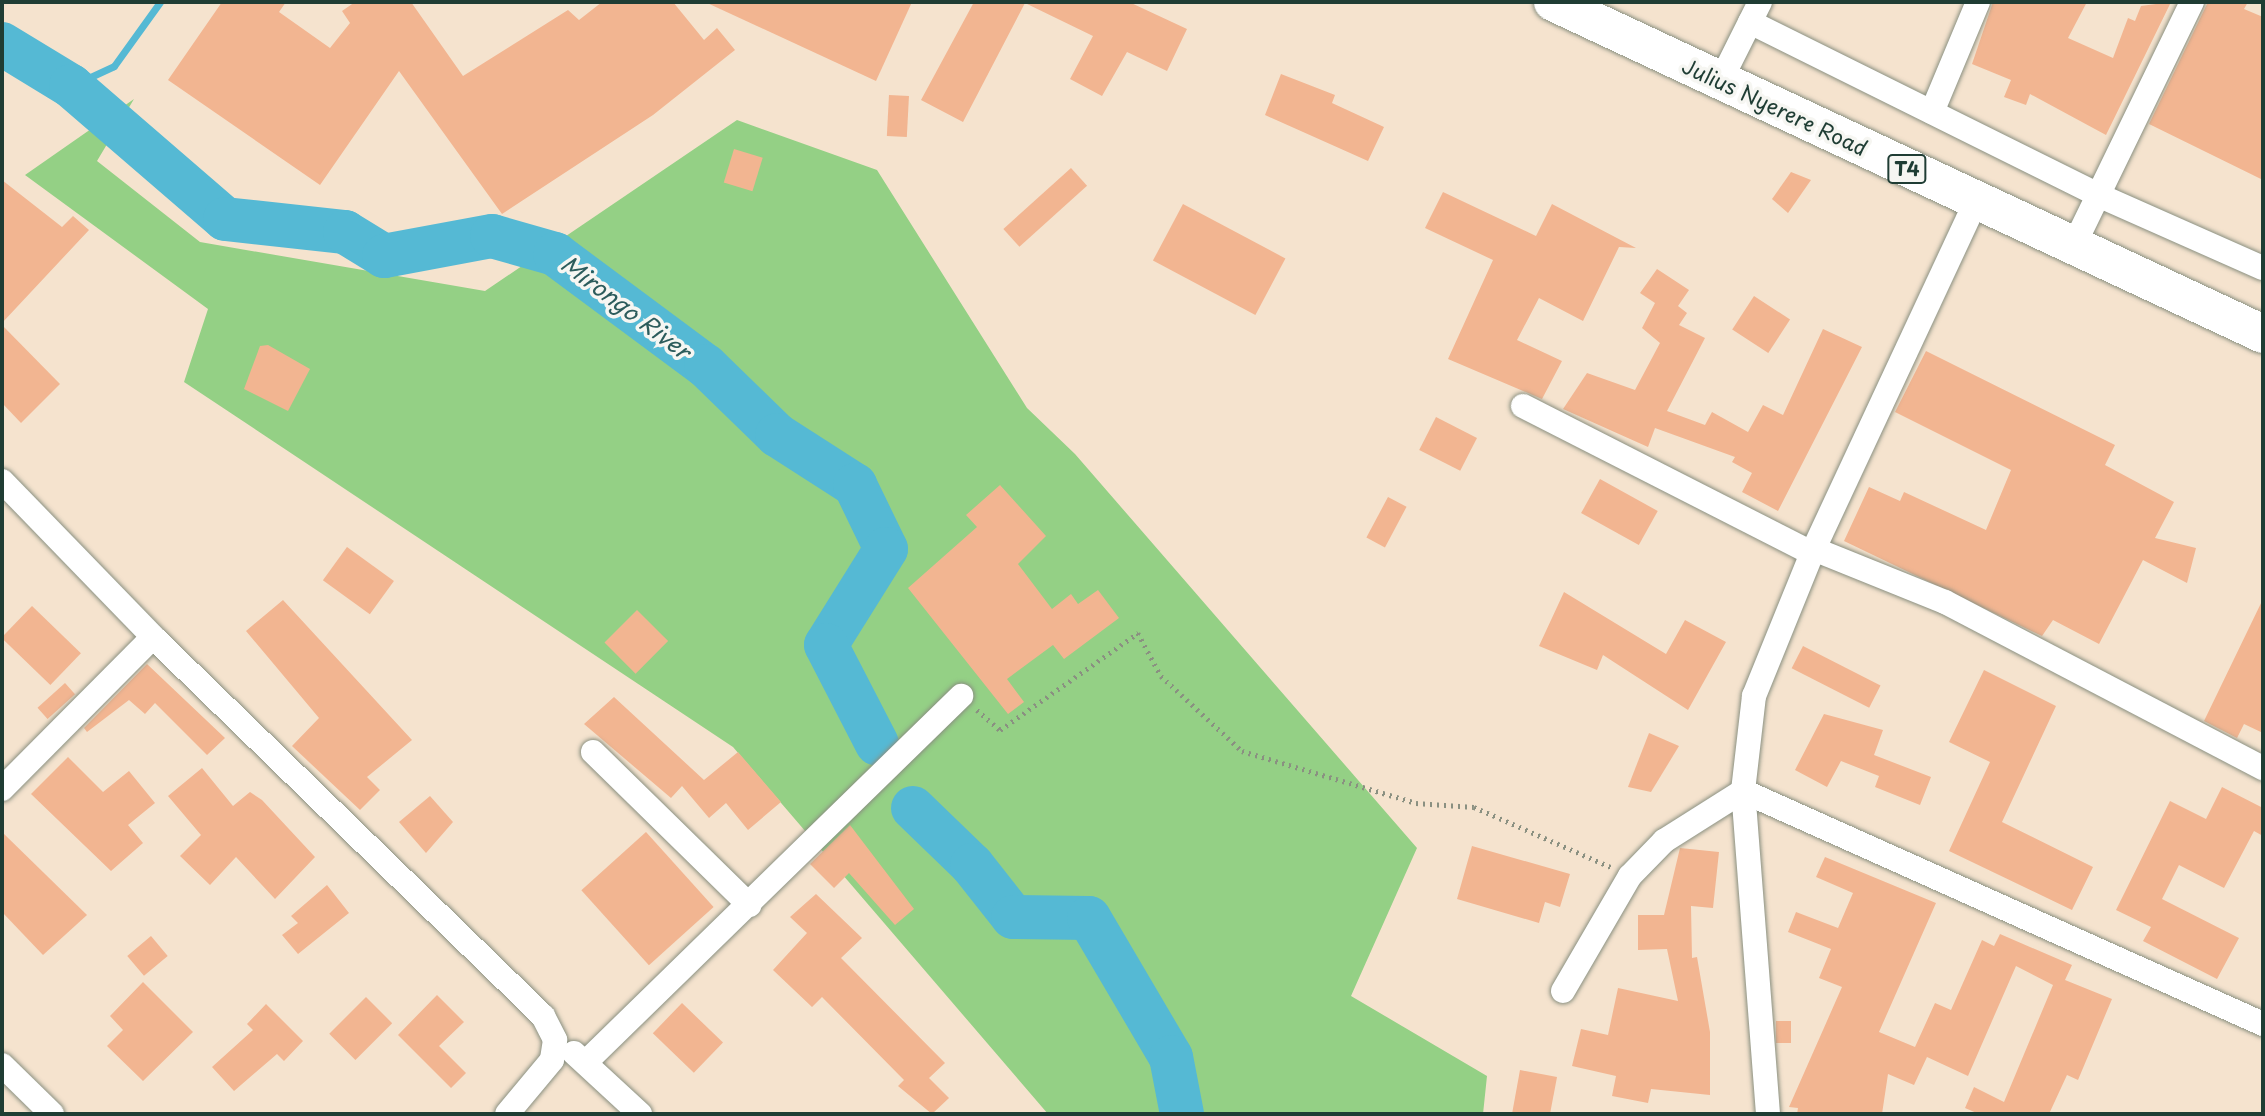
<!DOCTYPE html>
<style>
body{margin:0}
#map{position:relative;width:2265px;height:1116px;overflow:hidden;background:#f5e3ce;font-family:"Playpen Sans",sans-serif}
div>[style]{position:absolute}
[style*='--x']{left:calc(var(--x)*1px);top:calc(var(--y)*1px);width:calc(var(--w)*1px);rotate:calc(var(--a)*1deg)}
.green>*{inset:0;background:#94d085}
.stream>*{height:7px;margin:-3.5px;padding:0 3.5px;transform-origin:3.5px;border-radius:3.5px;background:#55b9d4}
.river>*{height:44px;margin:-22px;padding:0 22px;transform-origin:22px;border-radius:22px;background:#55b9d4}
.building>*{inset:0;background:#f2b591;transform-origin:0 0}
.path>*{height:4.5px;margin-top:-2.25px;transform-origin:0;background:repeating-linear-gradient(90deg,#8a9081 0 2px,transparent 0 7px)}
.roads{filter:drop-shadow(0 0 2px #8a9081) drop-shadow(0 0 2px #8a9081)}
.street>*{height:24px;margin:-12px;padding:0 12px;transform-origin:12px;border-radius:12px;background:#fff}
.highway>*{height:38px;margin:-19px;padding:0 19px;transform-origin:19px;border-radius:19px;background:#fff}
span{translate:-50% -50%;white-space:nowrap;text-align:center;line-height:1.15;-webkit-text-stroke:7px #f6f6f2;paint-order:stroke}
.shield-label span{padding:2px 5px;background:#f6f6f2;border:2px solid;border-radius:5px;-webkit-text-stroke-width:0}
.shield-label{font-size:19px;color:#1f3d34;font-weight:700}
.street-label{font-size:21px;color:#1f3d34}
.water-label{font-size:23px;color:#2c5c5c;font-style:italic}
.frame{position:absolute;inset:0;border:4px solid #1f3d34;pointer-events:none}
</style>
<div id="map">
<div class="green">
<div style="clip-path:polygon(134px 99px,97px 161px,200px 242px,485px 291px,737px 120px,877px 170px,1027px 408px,1075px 454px,1417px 848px,1351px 996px,1487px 1076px,1483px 1114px,1048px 1114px,733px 747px,184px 382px,208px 309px,25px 175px)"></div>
</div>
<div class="stream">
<div style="--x:71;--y:86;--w:47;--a:-24.9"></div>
<div style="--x:114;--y:66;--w:79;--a:-54.3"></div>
</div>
<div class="river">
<div style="--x:2;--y:44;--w:81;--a:31.3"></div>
<div style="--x:71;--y:86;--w:203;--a:40.8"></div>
<div style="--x:225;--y:219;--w:121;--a:6.2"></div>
<div style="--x:345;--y:232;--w:46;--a:31.6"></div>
<div style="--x:384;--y:256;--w:110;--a:-10.5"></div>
<div style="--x:492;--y:236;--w:66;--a:15.9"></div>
<div style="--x:555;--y:254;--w:188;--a:36.6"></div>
<div style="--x:706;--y:366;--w:99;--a:44.2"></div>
<div style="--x:777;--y:435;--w:93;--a:32.7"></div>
<div style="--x:855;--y:485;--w:71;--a:64.2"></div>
<div style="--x:886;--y:549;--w:113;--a:122"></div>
<div style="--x:826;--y:645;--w:111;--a:62.7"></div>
<div style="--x:913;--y:808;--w:82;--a:44"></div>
<div style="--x:972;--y:865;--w:66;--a:51.7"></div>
<div style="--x:1013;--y:917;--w:76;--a:0.8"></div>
<div style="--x:1089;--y:918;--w:161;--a:59.5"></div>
<div style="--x:1171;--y:1057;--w:58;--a:79.1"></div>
</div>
<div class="building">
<div style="clip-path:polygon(222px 2px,286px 2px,279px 12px,330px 48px,350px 23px,342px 11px,355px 2px,411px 2px,463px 76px,568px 10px,579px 20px,602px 2px,673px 2px,704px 40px,717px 28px,735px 50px,653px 115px,502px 214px,399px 71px,320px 185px,168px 80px)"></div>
<div style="clip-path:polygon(705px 2px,912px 2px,876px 81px)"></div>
<div style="clip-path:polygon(974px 2px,1129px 2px,1187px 29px,1167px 71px,1127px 52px,1102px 96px,1070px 79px,1093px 36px,1025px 3px,963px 122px,921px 100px)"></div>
<div style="clip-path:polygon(1993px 2px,2087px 2px,2068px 38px,2113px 58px,2128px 18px,2135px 21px,2141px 6px,2171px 2px,2106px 135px,2030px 94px,2026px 105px,2004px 97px,2011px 80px,1972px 64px)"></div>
<div style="clip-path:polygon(2208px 2px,2248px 2px,2244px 9px,2263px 17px,2263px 180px,2149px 124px)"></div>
<div style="clip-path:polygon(1281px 74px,1335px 95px,1332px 103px,1384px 127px,1368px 161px,1265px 115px)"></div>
<div style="left:889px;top:95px;width:20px;height:41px;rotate:3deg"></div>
<div style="left:734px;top:149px;width:30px;height:35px;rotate:17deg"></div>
<div style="left:1071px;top:168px;width:24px;height:91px;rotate:48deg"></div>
<div style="clip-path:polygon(1791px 172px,1811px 180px,1788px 213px,1772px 199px)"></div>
<div style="clip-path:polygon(2px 180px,62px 227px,73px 216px,89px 230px,2px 323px)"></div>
<div style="clip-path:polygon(1443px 192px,1536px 236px,1552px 204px,1636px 248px,1619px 247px,1583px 321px,1539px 298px,1517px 340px,1562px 361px,1542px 399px,1448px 359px,1493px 260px,1425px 228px)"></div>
<div style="left:1183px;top:204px;width:116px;height:64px;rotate:28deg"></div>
<div style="clip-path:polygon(1657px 269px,1689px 290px,1678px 306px,1687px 313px,1679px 325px,1705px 338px,1667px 411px,1705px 425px,1712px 412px,1748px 432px,1763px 405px,1783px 415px,1823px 329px,1862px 347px,1778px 511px,1742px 492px,1752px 473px,1732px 462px,1735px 457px,1655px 428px,1648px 447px,1563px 409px,1587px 373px,1635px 390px,1660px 343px,1642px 328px,1655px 303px,1640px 293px)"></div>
<div style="left:1754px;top:296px;width:43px;height:40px;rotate:33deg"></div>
<div style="clip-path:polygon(2px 325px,60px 384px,21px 423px,2px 403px)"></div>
<div style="clip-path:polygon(268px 345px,310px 369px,288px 411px,244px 389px,260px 346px)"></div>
<div style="clip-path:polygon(1926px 351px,2115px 445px,2105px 465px,2174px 502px,2155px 538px,2196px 548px,2187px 583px,2143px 560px,2099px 644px,2053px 620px,2042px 636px,1844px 541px,1869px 487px,1900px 501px,1904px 492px,1986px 530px,2011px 470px,1895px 412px)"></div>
<div style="left:1436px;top:417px;width:46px;height:37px;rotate:27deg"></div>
<div style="left:1600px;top:479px;width:66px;height:39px;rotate:29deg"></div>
<div style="clip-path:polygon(1000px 485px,1046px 536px,1018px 564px,1052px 609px,1071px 594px,1078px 604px,1098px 590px,1119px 618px,1064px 659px,1053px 645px,1007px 679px,1024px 702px,1008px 714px,908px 588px,977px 527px,966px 515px)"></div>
<div style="left:1388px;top:497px;width:21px;height:46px;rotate:28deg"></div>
<div style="left:347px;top:547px;width:58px;height:41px;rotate:36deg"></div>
<div style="clip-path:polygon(1564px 592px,1666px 654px,1685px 620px,1726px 642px,1688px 710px,1603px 655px,1597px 670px,1539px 646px)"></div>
<div style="clip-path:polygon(2263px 599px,2263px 733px,2244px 724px,2237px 738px,2204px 721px)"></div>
<div style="clip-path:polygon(283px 600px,412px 740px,367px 777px,380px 790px,360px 810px,292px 746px,319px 718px,246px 631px)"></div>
<div style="left:32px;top:606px;width:68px;height:44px;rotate:44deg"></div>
<div style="left:637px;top:610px;width:44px;height:46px;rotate:45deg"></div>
<div style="left:1803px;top:646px;width:87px;height:25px;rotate:27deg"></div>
<div style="clip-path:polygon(147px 664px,225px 738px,207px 755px,155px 703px,145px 714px,129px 700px,87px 732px,84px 728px)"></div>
<div style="clip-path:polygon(1984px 670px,2056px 706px,2002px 822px,2093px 867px,2072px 910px,1949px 851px,1990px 762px,1949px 742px)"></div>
<div style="left:65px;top:683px;width:15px;height:37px;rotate:48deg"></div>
<div style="clip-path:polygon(614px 697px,704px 780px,738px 752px,781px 802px,748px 830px,726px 803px,709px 818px,682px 786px,671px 798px,584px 724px)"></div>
<div style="clip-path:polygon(1824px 714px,1883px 730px,1874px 755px,1931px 777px,1920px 805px,1875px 787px,1879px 776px,1841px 761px,1827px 787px,1795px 770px)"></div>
<div style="clip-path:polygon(1649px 733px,1679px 746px,1651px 792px,1628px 787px)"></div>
<div style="clip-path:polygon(68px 757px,103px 792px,129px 771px,155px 803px,128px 825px,143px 843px,111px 871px,31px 794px)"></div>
<div style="clip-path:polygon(202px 768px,233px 806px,250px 792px,262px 800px,315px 857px,275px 899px,236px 857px,210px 885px,180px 856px,201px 835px,168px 796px)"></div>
<div style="clip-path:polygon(2222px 787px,2263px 808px,2263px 836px,2254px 831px,2224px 888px,2179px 865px,2162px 899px,2239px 938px,2217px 979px,2143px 941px,2151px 927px,2116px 910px,2170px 801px,2206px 819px)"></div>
<div style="clip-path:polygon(430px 796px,453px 822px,426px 853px,399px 822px)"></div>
<div style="clip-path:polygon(850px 825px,914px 909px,895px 925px,849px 873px,834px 888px,810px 864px)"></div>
<div style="clip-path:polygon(2px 832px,87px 915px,43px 955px,2px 912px)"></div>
<div style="left:646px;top:832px;width:101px;height:87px;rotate:48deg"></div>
<div style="clip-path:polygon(1472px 846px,1570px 874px,1560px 907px,1545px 902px,1539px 923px,1457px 899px)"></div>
<div style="clip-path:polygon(1680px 848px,1719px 852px,1713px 908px,1691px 906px,1692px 958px,1697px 957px,1710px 1032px,1710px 1095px,1651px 1089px,1648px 1103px,1612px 1096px,1616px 1076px,1572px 1066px,1581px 1029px,1608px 1035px,1618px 988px,1678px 1001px,1667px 949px,1638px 950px,1638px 915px,1664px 915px)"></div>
<div style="clip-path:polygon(1825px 857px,1936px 903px,1879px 1032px,1915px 1047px,1935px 1003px,1951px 1010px,1982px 940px,1994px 946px,2000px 934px,2072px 965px,2065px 980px,2112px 999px,2078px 1080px,2067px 1075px,2049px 1114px,1979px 1114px,1965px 1108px,1974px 1087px,2004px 1102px,2053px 985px,2016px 966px,1968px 1076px,1927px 1057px,1914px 1085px,1888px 1074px,1882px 1114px,1797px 1114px,1798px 1108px,1789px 1107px,1842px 987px,1819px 978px,1831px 949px,1788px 932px,1796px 912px,1838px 928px,1853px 893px,1816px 877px)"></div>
<div style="clip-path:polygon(327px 885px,349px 913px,298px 954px,282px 935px,298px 923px,291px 916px)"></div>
<div style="clip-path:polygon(816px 894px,862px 938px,841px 958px,945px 1063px,929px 1078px,949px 1098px,932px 1114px,898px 1086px,904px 1080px,822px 997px,812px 1007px,773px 970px,807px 933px,790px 917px)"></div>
<div style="left:151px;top:936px;width:26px;height:31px;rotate:50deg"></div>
<div style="clip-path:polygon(143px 982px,193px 1032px,143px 1081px,107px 1046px,123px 1030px,110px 1016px)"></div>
<div style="clip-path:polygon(437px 995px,464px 1022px,439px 1046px,466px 1073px,451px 1088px,398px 1035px)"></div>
<div style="left:366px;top:997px;width:37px;height:52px;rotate:45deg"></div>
<div style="left:682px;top:1003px;width:57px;height:42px;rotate:44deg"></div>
<div style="clip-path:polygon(266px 1004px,303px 1041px,284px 1061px,277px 1054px,234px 1091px,212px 1067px,253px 1030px,247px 1024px)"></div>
<div style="left:1776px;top:1021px;width:15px;height:22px"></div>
<div style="clip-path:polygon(1520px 1070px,1557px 1077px,1550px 1114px,1512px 1114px)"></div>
</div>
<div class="path">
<div style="--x:977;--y:710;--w:30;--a:41"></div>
<div style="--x:1000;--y:730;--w:169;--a:-35.1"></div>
<div style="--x:1138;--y:633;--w:49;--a:61.9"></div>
<div style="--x:1161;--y:676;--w:110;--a:42.8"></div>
<div style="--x:1242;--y:751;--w:182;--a:16.6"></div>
<div style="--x:1416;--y:803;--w:58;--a:3.9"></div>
<div style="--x:1474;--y:807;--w:150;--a:23.7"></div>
</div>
<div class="roads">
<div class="street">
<div style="--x:1750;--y:22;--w:389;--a:26.4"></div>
<div style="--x:2098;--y:195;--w:180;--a:23.9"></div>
<div style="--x:1721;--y:80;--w:87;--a:-63.4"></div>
<div style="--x:1932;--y:112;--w:119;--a:-67.3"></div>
<div style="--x:2074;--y:245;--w:270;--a:-64.1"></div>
<div style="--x:1523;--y:406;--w:324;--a:27"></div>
<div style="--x:2;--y:481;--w:217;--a:45.9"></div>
<div style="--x:153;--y:637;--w:544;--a:44.18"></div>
<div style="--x:543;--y:1016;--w:27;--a:63"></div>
<div style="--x:555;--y:1040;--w:20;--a:99"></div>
<div style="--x:552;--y:1060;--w:70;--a:129.8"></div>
<div style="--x:1814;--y:549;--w:141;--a:22"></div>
<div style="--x:1945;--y:602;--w:359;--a:27.6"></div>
<div style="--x:593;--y:752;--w:219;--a:44.4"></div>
<div style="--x:2;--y:789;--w:214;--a:-45.2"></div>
<div style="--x:1563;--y:991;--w:133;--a:-59.8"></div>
<div style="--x:1630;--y:876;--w:49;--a:-45.8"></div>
<div style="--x:1664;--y:841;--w:93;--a:-32.3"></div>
<div style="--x:1743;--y:791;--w:570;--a:24.14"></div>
<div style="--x:574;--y:1053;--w:90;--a:42.7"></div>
<div style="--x:587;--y:1061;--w:523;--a:-44.3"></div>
<div style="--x:2;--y:1065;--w:70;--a:44.4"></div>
<div style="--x:1768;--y:1114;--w:324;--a:-94.4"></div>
<div style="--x:1743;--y:791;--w:96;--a:-83.4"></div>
<div style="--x:1754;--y:696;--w:154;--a:-67.9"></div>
<div style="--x:1812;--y:553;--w:387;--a:-65"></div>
</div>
<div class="highway">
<div style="--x:1553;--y:2;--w:784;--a:25.06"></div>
</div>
</div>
<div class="shield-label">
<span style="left:1907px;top:169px">T4</span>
</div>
<div class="street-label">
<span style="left:1775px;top:106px;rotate:25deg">Julius Nyerere Road</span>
</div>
<div class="water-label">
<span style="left:626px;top:307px;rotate:37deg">Mirongo River</span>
</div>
<div class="frame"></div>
</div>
